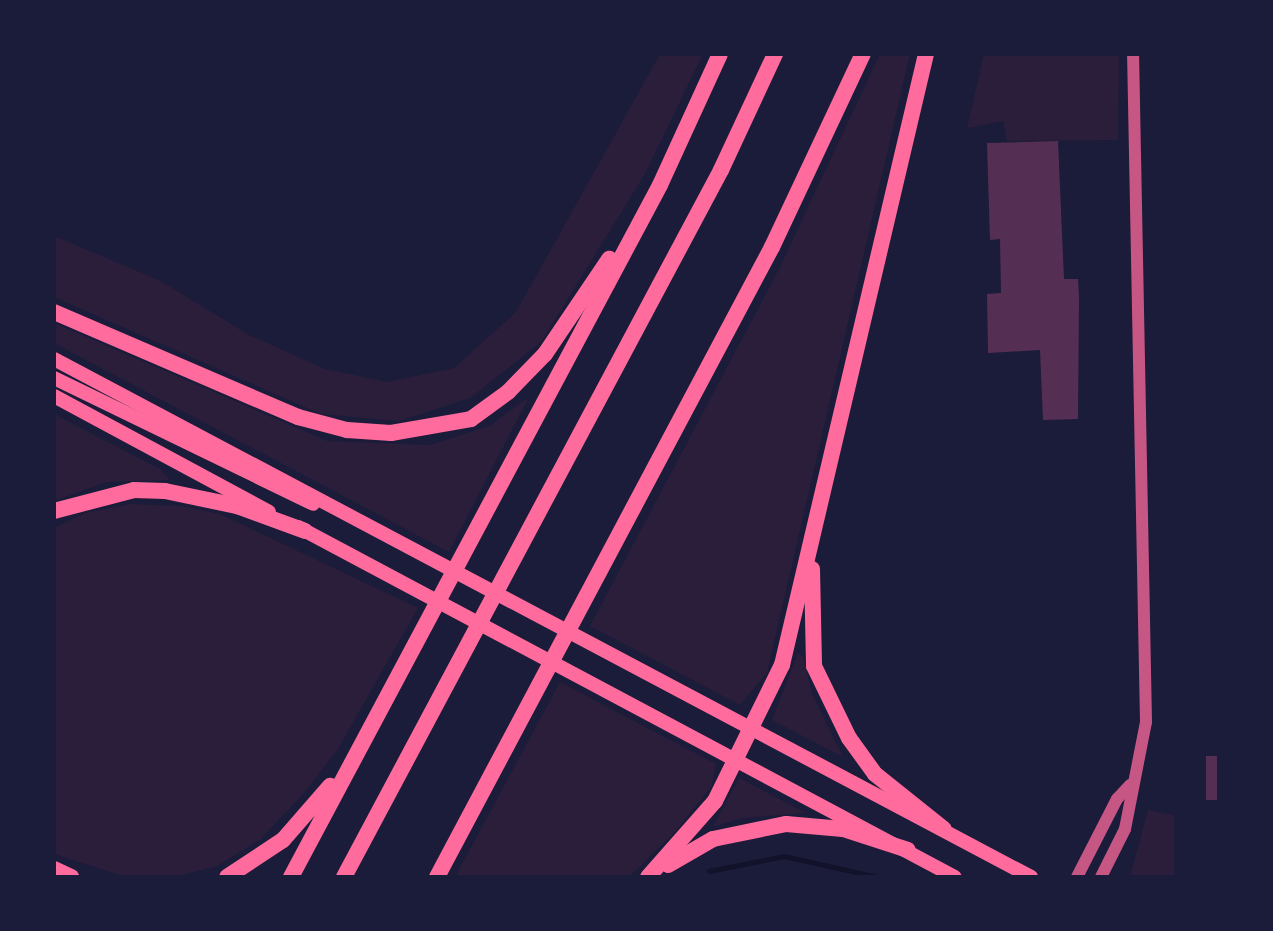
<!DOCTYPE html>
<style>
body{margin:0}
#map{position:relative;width:1273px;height:931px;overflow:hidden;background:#1b1b3a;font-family:Raleway,sans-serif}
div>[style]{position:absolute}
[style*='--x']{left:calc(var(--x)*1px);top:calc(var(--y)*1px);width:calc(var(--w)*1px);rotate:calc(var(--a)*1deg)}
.green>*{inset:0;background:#2a1e3b}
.stream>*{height:5px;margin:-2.5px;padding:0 2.5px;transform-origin:2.5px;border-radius:2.5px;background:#12122b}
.building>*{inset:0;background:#542f53;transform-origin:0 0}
.tertiary>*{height:12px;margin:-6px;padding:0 6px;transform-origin:6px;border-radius:6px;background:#c65784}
.secondary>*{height:14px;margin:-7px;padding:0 7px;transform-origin:7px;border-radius:7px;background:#ff6b9d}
.trunk>*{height:16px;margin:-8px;padding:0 8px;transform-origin:8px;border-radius:8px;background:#ff6b9d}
span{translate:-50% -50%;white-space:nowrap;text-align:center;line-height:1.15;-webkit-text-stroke:8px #1b1b3a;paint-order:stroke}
.frame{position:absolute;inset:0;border:56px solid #1b1b3a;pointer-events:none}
</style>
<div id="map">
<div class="green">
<div style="clip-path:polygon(660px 54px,703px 54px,645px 174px,541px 342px,470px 398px,399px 421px,321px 414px,54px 297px,54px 236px,159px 280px,249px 335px,325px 369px,387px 382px,454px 368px,516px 312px)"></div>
<div style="clip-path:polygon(880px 54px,910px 54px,767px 673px,740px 705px,590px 626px,778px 271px)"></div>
<div style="clip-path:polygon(984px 54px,1119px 54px,1118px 140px,1007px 141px,1003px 121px,967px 128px)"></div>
<div style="clip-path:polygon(54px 323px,327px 441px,430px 445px,489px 426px,529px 397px,449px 552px,54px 343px)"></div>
<div style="clip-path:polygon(54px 414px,160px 469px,170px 480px,106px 482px,54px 501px)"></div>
<div style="clip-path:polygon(130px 504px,182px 506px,220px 514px,418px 608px,338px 749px,305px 792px,260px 840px,217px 866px,174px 877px,126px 877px,54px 854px,54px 528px,85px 513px)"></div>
<div style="clip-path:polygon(798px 653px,803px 656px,812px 694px,843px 757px,772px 720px)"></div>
<div style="clip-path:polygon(560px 682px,716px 764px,712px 786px,673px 834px,629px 877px,455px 877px)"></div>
<div style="clip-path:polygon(739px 778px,806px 813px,742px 818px,713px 827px)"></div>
<div style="clip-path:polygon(1148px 810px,1174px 815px,1174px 877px,1130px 877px)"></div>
</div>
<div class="stream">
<div style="--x:709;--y:871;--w:76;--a:-11.3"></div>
<div style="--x:784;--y:856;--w:95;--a:12.7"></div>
</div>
<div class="building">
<div style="clip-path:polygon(1058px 141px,1064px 279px,1078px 279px,1079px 297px,1078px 419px,1043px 420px,1040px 350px,988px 353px,987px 294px,1001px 293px,1000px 239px,990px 240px,987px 143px)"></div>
<div style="left:1206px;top:756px;width:13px;height:44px"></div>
</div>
<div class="tertiary">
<div style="--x:1077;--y:877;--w:88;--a:-62.9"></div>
<div style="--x:1117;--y:799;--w:19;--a:-47"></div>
<div style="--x:1101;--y:877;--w:54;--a:-63.4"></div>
<div style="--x:1125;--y:829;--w:109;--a:-78.9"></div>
<div style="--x:1146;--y:722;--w:668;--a:-91.11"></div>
</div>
<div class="secondary">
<div style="--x:54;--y:359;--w:1106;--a:27.93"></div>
<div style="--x:54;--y:378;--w:288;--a:25.9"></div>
<div style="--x:54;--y:396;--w:244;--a:28.3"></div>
<div style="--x:298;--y:527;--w:744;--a:28.05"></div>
</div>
<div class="trunk">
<div style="--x:54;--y:312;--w:266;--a:23.3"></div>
<div style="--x:298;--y:417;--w:51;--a:14.9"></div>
<div style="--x:347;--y:430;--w:44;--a:3.9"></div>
<div style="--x:391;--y:433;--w:81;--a:-9.9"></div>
<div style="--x:471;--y:419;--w:46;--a:-36.1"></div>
<div style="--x:508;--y:392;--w:53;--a:-45.8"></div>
<div style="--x:545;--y:354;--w:115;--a:-56"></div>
<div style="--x:54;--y:511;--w:83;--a:-14.7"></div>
<div style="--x:134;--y:490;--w:31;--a:2"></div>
<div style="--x:165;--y:491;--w:74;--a:11.8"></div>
<div style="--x:237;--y:506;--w:72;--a:20.2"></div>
<div style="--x:812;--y:569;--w:97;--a:88.8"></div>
<div style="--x:814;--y:666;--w:80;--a:64.1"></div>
<div style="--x:849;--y:738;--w:44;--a:54.2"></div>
<div style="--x:875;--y:774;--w:88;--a:38.6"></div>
<div style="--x:668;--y:865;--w:52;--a:-30"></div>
<div style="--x:713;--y:839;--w:75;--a:-11.6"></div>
<div style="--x:786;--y:824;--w:57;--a:5"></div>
<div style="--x:843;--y:829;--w:68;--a:17.9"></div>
<div style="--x:54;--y:869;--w:19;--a:25"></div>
<div style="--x:227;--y:877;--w:67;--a:-33.5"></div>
<div style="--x:283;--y:840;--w:72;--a:-49"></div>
<div style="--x:291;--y:877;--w:784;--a:-61.93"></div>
<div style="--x:660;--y:185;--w:144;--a:-65.4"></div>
<div style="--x:344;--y:877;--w:801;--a:-61.93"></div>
<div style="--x:721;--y:170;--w:128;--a:-65"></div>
<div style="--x:437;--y:877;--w:714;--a:-62"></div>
<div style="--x:772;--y:247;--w:213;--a:-64.8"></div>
<div style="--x:648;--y:877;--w:101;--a:-48.6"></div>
<div style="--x:715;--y:801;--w:152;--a:-63.8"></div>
<div style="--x:782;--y:665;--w:628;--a:-76.74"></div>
</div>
<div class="frame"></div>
</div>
